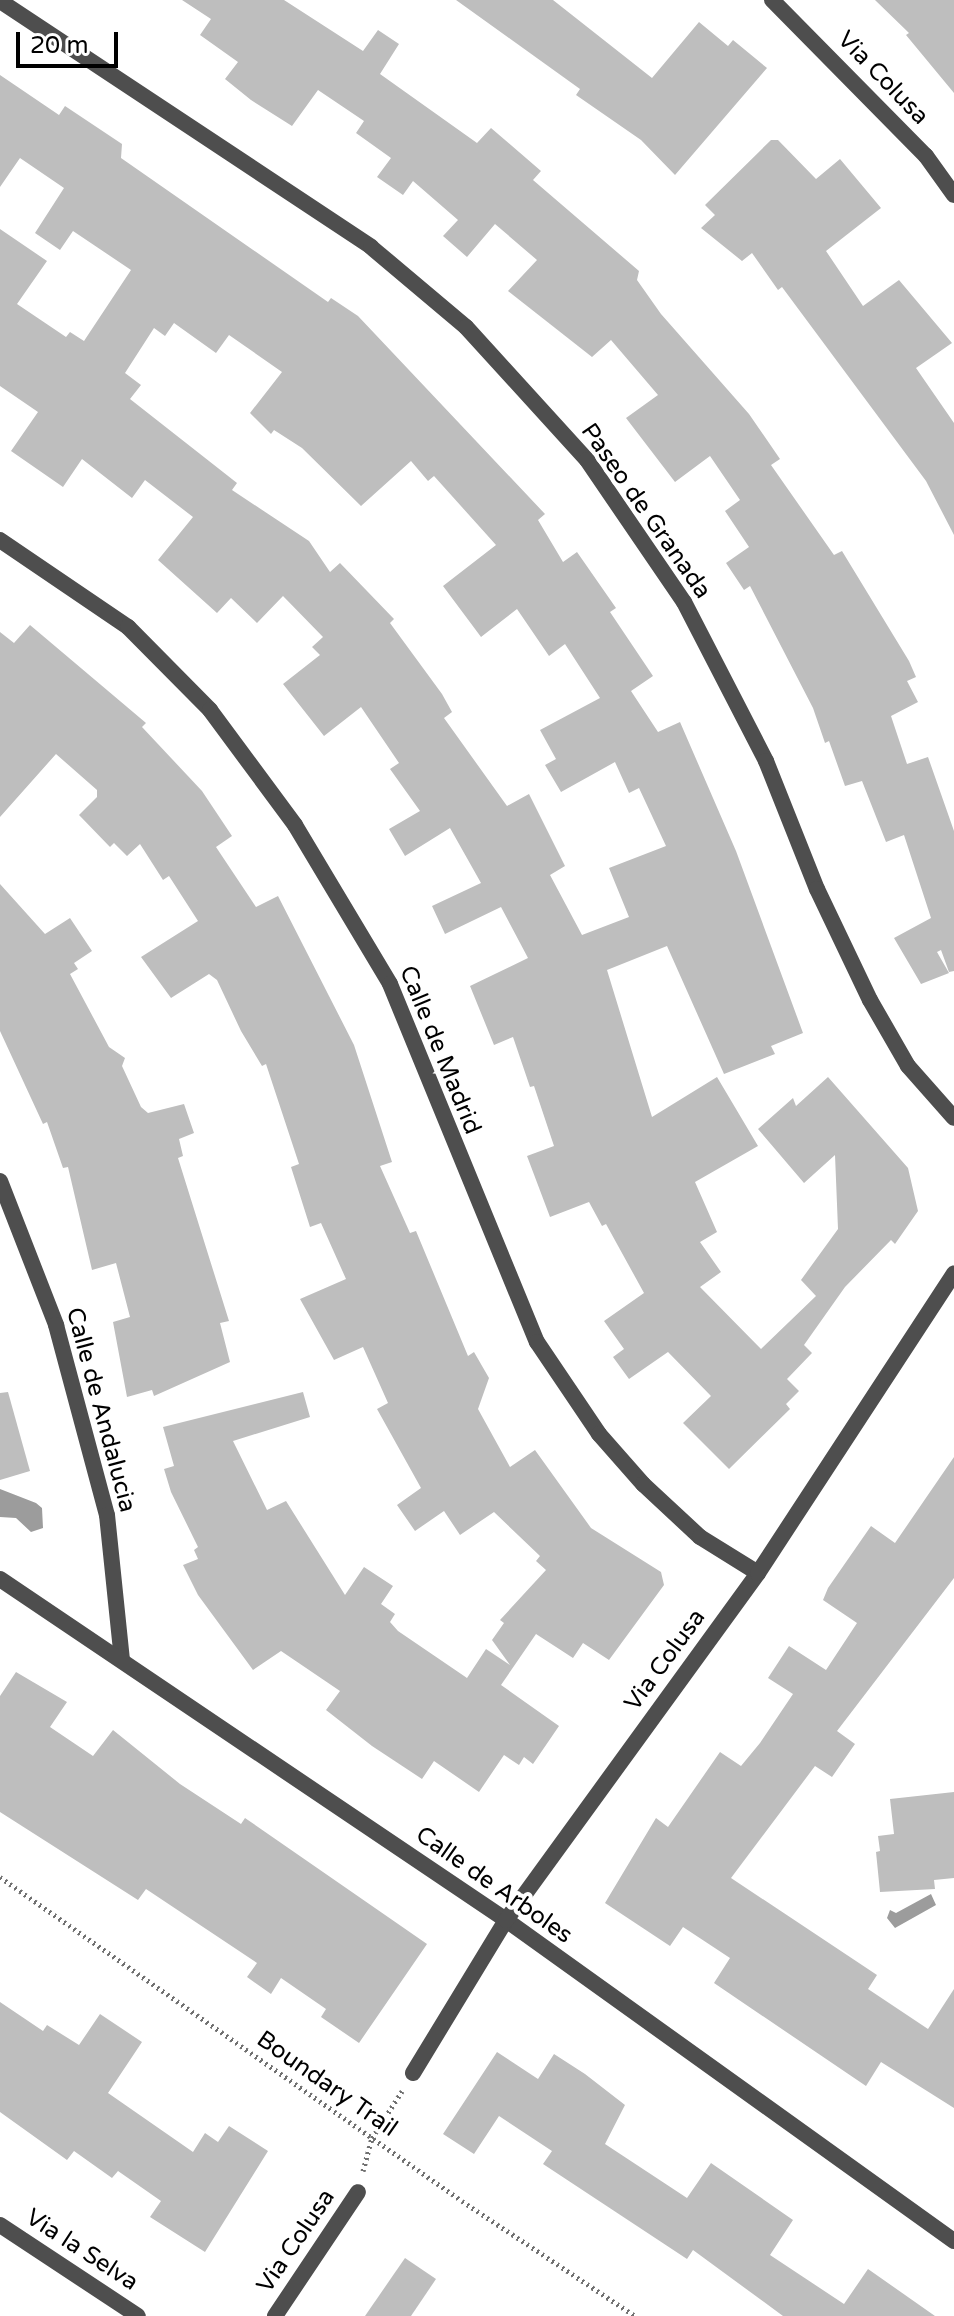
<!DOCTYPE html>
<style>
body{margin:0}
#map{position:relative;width:954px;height:2316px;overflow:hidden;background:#fff;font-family:"Varela Round",sans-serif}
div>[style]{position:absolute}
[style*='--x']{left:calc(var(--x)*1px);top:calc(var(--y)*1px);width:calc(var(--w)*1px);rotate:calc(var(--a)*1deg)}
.water>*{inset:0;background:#9c9c9c}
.building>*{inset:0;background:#bebebe}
.path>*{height:5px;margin-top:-2.5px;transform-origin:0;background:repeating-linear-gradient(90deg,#707070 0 2px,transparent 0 6px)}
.street>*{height:16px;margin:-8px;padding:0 8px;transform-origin:8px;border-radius:8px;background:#4e4e4e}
span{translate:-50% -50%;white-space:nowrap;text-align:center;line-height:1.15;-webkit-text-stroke:8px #fff;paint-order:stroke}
.street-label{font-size:24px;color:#000}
.scale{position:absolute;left:16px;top:32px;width:102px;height:36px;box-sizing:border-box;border:4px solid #000;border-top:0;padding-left:10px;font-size:24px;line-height:28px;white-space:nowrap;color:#000;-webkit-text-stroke:6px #fff;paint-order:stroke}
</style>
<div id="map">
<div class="water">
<div style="clip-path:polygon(0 1489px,36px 1503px,42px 1508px,43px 1528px,31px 1532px,16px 1518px,0 1517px)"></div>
<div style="clip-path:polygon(931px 1894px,936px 1905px,895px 1928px,887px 1918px,890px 1910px,896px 1913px)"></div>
</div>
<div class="building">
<div style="clip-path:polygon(182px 0,284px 0,363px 51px,378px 30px,399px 44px,380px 74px,477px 143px,491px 128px,541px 171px,533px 180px,639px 271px,637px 280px,661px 314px,749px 414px,780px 459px,771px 465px,834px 555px,842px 551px,909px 661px,916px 677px,907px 681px,918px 702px,891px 716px,907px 764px,928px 757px,954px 831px,954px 971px,949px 972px,941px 950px,937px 952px,949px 973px,921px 984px,894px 938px,931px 918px,904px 835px,886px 842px,862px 781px,845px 786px,829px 741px,825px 743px,813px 708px,750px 586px,744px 590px,726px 563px,749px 547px,725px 511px,740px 500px,710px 456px,675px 482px,626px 418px,658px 395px,611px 340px,592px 357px,508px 291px,537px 260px,495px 224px,467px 257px,443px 236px,458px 220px,413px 181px,403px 195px,377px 177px,391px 158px,356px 133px,364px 121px,318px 90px,292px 126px,251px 100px,225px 79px,238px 62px,200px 35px,211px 19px)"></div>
<div style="clip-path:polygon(456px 0,553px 0,652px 78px,699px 22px,728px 46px,733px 40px,767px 68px,675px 175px,641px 140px,576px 95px,580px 89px)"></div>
<div style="clip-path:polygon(875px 0,954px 0,954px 93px,906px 35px,909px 33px)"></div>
<div style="clip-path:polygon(evenodd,0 75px,59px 115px,65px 106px,122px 144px,121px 158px,328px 302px,331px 298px,358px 316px,545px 514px,538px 520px,563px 562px,577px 552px,616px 608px,610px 612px,653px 676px,631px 691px,658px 732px,680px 722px,736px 851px,803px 1033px,771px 1046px,775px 1054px,724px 1074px,667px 946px,607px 970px,652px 1117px,717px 1077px,758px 1146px,695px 1182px,717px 1232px,700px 1242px,721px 1272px,700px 1287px,761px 1349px,816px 1296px,801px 1280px,838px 1229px,835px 1155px,804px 1183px,758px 1129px,793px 1098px,796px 1106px,828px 1077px,908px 1168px,918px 1211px,895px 1244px,891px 1240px,845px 1287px,804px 1345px,812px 1353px,787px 1379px,799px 1391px,786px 1404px,790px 1409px,729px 1469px,683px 1423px,711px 1396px,668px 1352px,629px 1379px,613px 1357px,624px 1349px,604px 1321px,644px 1293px,606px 1224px,602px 1226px,589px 1202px,550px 1217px,527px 1156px,554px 1146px,534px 1086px,530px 1087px,513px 1037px,494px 1045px,470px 986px,528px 958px,501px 907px,445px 934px,432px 906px,481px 883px,450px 828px,405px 856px,389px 829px,420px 811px,390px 769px,399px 763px,361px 707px,324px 736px,283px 684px,320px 655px,312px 647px,323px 637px,283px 596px,257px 623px,231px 598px,217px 613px,158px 560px,193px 517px,145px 480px,132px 498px,82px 459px,63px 487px,11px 451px,38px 412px,0 386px,0 229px,47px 261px,17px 304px,66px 337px,70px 332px,84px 341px,131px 270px,73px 231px,60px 250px,35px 233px,64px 188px,20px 158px,0 187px,0 75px,174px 323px,216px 353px,229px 335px,282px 372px,250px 413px,271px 434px,274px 430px,302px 448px,361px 506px,411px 461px,428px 481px,434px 476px,496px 545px,443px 586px,481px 637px,517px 609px,549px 656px,565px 644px,600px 698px,540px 730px,556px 759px,545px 765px,561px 792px,615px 762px,629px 793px,639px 788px,666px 846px,609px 868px,629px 917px,582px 935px,550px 875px,565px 866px,529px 794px,507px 806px,444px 718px,452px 712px,442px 694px,390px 623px,394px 619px,340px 563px,330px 572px,309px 541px,232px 490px,237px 483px,130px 399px,141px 385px,125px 373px,154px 328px,165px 336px,174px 323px)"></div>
<div style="clip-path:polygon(771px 140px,778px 140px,816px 179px,840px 159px,881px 208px,826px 251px,863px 306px,899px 280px,952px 343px,916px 368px,954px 423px,954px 535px,926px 481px,782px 287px,778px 290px,752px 253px,742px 261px,701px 228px,715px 215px,705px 205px)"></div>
<div style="clip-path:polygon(30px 625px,146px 723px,142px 727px,202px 791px,232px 836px,216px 847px,256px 907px,278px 896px,354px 1045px,392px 1162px,380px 1166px,410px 1233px,416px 1231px,468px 1356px,474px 1352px,489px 1378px,478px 1409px,510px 1467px,535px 1450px,591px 1528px,661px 1572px,664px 1585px,609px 1660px,583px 1643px,573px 1658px,536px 1634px,501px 1685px,559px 1726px,533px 1764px,524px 1757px,519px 1765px,504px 1755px,479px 1792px,434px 1761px,422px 1779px,372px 1746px,326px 1710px,340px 1691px,281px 1651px,253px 1670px,198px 1595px,183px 1565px,198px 1559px,194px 1550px,198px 1547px,171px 1492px,164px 1469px,174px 1466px,163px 1427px,303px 1392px,310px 1417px,233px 1441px,267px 1510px,286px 1501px,345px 1595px,364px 1567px,393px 1586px,381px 1604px,395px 1614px,390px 1622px,398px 1631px,467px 1678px,486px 1649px,510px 1665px,492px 1640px,504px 1623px,500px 1620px,546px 1570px,536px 1561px,540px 1556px,494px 1512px,460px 1535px,444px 1511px,415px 1531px,397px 1505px,421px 1488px,377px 1409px,388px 1403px,363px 1347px,334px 1360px,300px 1299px,346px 1279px,321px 1223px,310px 1227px,291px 1167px,299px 1164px,266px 1064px,262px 1066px,241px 1031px,217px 980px,209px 974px,171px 998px,141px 957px,198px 921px,169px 876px,163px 880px,140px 844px,127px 856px,114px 843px,110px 847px,79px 815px,97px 797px,97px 790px,56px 754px,0 817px,0 632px,14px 643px)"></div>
<div style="clip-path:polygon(0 884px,45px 934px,70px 918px,92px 951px,74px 963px,78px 969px,70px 974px,109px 1047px,125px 1058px,122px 1066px,141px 1107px,148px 1113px,184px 1104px,194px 1133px,179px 1139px,183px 1156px,178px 1158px,229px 1321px,220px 1323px,230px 1362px,154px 1396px,152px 1390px,127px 1397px,113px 1322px,130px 1317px,116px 1263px,92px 1270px,68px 1167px,63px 1168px,47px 1122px,43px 1124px,0 1031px)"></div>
<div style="clip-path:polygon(8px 1392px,30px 1471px,0 1480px,0 1393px)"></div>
<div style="clip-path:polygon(954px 1457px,954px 1578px,837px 1731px,855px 1744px,832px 1777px,815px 1766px,731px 1878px,877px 1975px,868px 1989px,928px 2029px,954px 1989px,954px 2108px,881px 2062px,866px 2086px,714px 1983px,730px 1958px,683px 1927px,670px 1946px,605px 1903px,656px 1818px,668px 1827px,720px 1752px,741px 1766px,760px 1743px,793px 1694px,768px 1678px,789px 1646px,826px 1670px,857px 1623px,823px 1600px,828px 1588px,871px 1526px,895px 1543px)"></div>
<div style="clip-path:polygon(16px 1672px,67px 1702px,50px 1727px,93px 1756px,113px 1730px,180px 1784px,241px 1824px,245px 1818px,427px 1944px,359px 2043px,321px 2017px,326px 2009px,281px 1978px,271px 1994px,247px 1977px,257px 1963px,146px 1889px,138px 1900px,0 1812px,0 1696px)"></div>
<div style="clip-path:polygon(954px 1792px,954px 1878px,934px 1880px,935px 1889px,880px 1892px,876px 1852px,880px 1851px,878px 1836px,894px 1834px,890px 1799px)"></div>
<div style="clip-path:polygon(0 2002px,43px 2031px,47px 2025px,79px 2045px,100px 2014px,142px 2042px,108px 2093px,193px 2152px,205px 2133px,218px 2142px,229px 2126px,268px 2151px,205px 2252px,150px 2217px,161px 2201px,118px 2171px,112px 2178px,74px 2151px,67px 2160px,0 2112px)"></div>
<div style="clip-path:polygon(497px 2052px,538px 2079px,554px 2054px,585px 2074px,625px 2105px,605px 2144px,687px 2198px,711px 2163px,793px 2220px,770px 2255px,844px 2304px,868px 2269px,935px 2316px,783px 2316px,693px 2250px,687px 2259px,543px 2164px,552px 2151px,499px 2116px,474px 2154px,443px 2134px)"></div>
<div style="clip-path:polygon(405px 2258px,436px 2279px,411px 2316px,365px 2316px)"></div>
</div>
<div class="path">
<div style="--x:0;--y:1877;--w:564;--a:35.04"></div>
<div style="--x:462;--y:2201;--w:208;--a:33.6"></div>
<div style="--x:363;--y:2171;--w:34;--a:-75"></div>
<div style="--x:372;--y:2138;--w:56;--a:-57.4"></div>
</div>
<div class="street">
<div style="--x:772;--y:0;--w:219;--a:45.4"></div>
<div style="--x:926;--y:156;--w:48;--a:54.3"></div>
<div style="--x:0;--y:1;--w:445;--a:33.5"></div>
<div style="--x:371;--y:247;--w:124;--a:40.1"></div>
<div style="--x:466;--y:327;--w:180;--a:47.7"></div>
<div style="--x:587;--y:460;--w:172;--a:55.7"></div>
<div style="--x:684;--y:602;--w:179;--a:62.7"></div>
<div style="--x:766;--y:761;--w:138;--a:68.3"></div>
<div style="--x:817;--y:889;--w:123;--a:64.5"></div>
<div style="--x:870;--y:1000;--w:76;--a:60.1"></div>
<div style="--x:908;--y:1066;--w:69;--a:48.5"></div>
<div style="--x:0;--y:540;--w:155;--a:34.2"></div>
<div style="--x:128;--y:627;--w:117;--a:45.3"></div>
<div style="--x:210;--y:710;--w:143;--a:53.5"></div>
<div style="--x:295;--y:825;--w:185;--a:59.1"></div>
<div style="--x:390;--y:984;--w:387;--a:67.7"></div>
<div style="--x:537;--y:1342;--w:111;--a:56"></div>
<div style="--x:599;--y:1434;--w:67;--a:48.7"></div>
<div style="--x:643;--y:1484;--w:78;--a:42.9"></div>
<div style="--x:700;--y:1537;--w:68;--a:31.8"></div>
<div style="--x:0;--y:1181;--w:155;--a:68.7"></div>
<div style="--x:56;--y:1325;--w:197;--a:75"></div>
<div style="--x:107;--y:1515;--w:146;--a:84.1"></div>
<div style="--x:0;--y:1579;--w:610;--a:33.98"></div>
<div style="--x:506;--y:1920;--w:551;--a:35.62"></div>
<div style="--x:413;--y:2073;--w:179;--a:-58.7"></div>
<div style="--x:506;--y:1920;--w:429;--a:-54"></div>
<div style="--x:758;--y:1573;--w:358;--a:-56.8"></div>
<div style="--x:0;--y:2225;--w:165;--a:33.4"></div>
<div style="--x:275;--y:2316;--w:149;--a:-56.2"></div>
</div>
<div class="street-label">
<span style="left:883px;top:78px;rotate:46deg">Via Colusa</span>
<span style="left:646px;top:511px;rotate:55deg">Paseo de Granada</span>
<span style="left:440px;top:1050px;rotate:68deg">Calle de Madrid</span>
<span style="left:101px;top:1410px;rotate:75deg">Calle de Andalucia</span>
<span style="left:665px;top:1660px;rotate:-54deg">Via Colusa</span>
<span style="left:494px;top:1885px;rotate:35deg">Calle de Arboles</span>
<span style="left:327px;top:2084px;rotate:35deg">Boundary Trail</span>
<span style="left:296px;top:2241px;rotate:-56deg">Via Colusa</span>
<span style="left:82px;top:2250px;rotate:33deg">Via la Selva</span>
</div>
<div class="scale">20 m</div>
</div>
